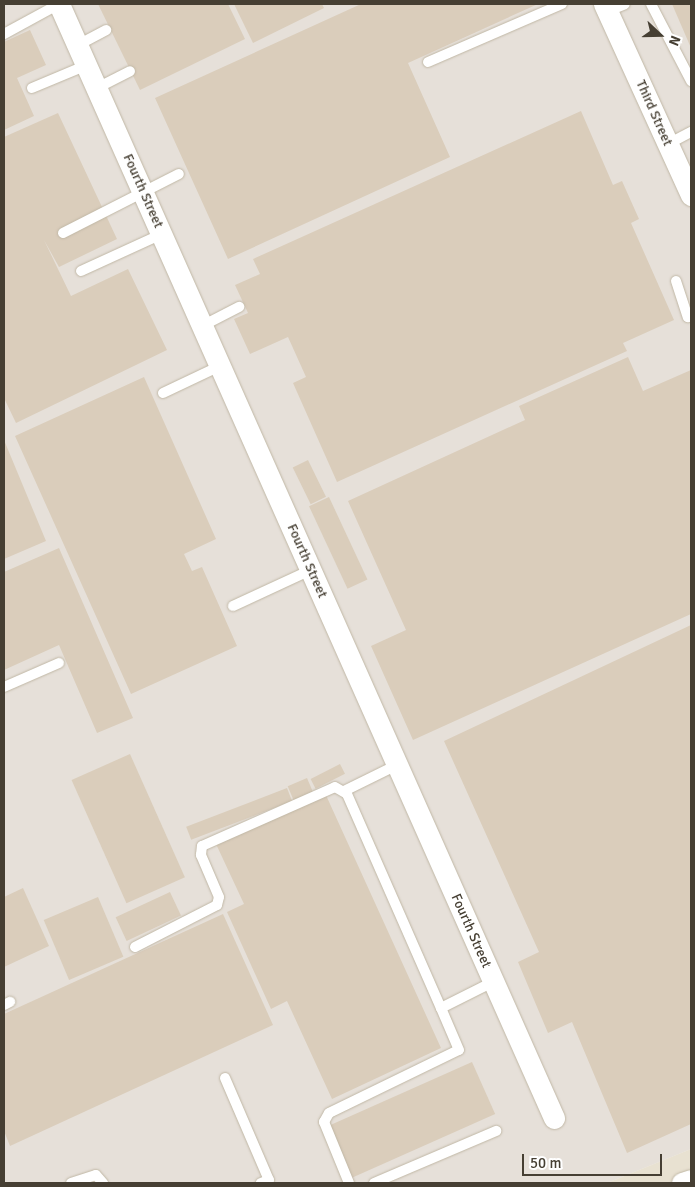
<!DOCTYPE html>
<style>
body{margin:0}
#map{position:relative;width:695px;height:1187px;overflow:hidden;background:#f4efe4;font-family:Signika,sans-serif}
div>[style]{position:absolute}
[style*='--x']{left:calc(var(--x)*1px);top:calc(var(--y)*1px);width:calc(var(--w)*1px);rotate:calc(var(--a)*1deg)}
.residential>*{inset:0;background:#e8e1d1}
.industrial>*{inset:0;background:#e6e0d9}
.building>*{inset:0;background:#dacdbb;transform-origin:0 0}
.roads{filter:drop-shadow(0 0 1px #c0b7a5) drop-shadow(0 0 1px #c0b7a5)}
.service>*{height:10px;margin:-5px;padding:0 5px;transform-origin:5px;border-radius:5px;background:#fff}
.minor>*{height:21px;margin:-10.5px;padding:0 10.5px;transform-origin:10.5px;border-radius:10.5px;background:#fff}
span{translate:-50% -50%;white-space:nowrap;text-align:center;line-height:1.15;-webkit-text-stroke:4px #fff;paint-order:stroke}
.street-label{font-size:14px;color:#463f33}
.frame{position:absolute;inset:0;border:5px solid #463f33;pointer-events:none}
.north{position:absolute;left:635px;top:10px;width:50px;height:50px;-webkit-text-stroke:4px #fff;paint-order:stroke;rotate:111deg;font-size:14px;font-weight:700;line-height:20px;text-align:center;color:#463f33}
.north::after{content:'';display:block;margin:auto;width:18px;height:22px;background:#463f33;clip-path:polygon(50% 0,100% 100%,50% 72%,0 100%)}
.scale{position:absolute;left:522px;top:1154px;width:140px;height:22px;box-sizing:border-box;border:2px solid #463f33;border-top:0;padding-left:6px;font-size:15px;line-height:18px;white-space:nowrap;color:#463f33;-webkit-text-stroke:4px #fff;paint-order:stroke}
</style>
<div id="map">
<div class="residential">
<div style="clip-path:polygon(691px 1149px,691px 1183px,607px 1183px)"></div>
</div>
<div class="industrial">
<div style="clip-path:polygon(4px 4px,691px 4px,691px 1149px,607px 1183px,4px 1183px)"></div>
</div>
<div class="building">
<div style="clip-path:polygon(98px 4px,228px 4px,245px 39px,140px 90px)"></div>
<div style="clip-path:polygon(234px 4px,322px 4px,324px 8px,253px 43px)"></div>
<div style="clip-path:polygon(361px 4px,538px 4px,408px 63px,450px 157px,228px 259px,155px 98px)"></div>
<div style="clip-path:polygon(672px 4px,691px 4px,691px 48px)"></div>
<div style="clip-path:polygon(30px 30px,46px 65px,17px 78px,34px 116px,4px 130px,4px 42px)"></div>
<div style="clip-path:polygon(581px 111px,613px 185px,622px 181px,639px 219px,631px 223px,674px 320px,623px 343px,627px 351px,337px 482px,293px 383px,306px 377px,288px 337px,250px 354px,234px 319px,248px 313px,235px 285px,260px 274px,253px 259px)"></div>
<div style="clip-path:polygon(58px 113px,117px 239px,59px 267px,44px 240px,71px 296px,128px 269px,167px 350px,16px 423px,4px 398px,4px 137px)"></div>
<div style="clip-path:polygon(628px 357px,643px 391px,691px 370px,691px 614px,413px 740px,371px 646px,406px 630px,348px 501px,525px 420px,519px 406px)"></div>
<div style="clip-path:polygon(144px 377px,216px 539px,184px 554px,192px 571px,202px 567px,237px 646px,131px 694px,15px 436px)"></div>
<div style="clip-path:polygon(4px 440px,46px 541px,4px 559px)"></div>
<div style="left:308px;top:460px;width:41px;height:17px;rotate:64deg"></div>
<div style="left:329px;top:497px;width:91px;height:22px;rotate:65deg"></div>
<div style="clip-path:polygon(59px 548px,133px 718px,97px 733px,59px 645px,4px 670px,4px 572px)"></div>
<div style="clip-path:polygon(691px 625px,691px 1124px,627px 1153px,572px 1022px,548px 1033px,518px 962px,539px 952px,444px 741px)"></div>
<div style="left:130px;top:754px;width:135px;height:64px;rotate:66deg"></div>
<div style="left:340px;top:764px;width:11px;height:33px;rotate:63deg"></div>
<div style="left:307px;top:778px;width:15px;height:21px;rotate:67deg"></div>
<div style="left:287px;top:788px;width:14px;height:108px;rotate:69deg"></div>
<div style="clip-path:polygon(325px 793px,441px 1048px,332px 1099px,287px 1001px,271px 1009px,227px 912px,244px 904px,216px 844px)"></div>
<div style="clip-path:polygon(23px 888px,49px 946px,4px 967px,4px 897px)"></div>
<div style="left:170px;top:892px;width:26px;height:60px;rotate:65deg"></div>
<div style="left:98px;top:897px;width:65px;height:59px;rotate:67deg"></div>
<div style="clip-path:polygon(223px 914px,273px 1025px,10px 1146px,4px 1131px,4px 1014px)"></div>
<div style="left:472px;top:1062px;width:57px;height:158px;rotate:66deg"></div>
</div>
<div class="roads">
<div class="service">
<div style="--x:651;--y:4;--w:87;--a:62.5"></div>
<div style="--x:608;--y:11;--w:18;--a:-22"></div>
<div style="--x:4;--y:34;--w:63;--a:-28.6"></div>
<div style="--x:78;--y:45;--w:32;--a:-28"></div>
<div style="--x:428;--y:62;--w:146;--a:-23.4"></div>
<div style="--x:32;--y:88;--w:60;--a:-22.7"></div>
<div style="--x:97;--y:88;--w:37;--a:-27"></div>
<div style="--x:668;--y:144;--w:26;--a:-28"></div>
<div style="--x:63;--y:233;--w:130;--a:-27"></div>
<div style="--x:81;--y:271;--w:89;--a:-24.6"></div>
<div style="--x:676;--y:281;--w:38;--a:72"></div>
<div style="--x:688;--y:317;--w:3;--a:-18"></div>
<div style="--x:202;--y:326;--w:42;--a:-27.2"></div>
<div style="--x:163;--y:393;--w:63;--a:-25.3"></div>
<div style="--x:233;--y:606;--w:86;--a:-24.8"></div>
<div style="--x:4;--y:687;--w:60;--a:-23.6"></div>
<div style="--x:344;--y:791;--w:59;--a:-26.1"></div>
<div style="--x:135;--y:947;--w:92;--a:-27.1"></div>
<div style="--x:217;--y:905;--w:8;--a:-76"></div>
<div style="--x:219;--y:897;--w:46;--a:-113.2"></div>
<div style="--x:201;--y:855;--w:9;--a:-84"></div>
<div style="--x:202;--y:846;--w:145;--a:-23.9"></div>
<div style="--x:335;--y:787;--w:14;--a:30"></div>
<div style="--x:347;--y:794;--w:234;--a:66.3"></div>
<div style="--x:441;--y:1008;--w:58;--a:-26.6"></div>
<div style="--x:4;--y:1005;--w:7;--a:-27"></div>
<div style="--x:225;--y:1078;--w:111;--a:66.7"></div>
<div style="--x:269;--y:1180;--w:9;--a:159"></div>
<div style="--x:71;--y:1183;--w:26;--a:-18"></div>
<div style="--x:96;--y:1175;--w:11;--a:49"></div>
<div style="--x:349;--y:1183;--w:66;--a:-112.3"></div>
<div style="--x:324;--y:1122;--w:10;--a:-61"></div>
<div style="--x:329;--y:1113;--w:144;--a:-25.9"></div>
<div style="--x:459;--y:1050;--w:46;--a:-113.2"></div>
<div style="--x:374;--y:1183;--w:133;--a:-23.1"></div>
</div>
<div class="minor">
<div style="--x:59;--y:4;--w:1219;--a:66.04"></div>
<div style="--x:604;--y:4;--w:210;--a:65.5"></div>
<div style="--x:682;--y:1183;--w:9;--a:-18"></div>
</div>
</div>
<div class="street-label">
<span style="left:654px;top:113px;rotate:66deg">Third Street</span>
<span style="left:143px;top:191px;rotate:66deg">Fourth Street</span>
<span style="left:307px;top:561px;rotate:66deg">Fourth Street</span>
<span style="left:471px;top:931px;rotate:66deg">Fourth Street</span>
</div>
<div class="frame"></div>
<div class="north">N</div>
<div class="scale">50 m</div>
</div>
